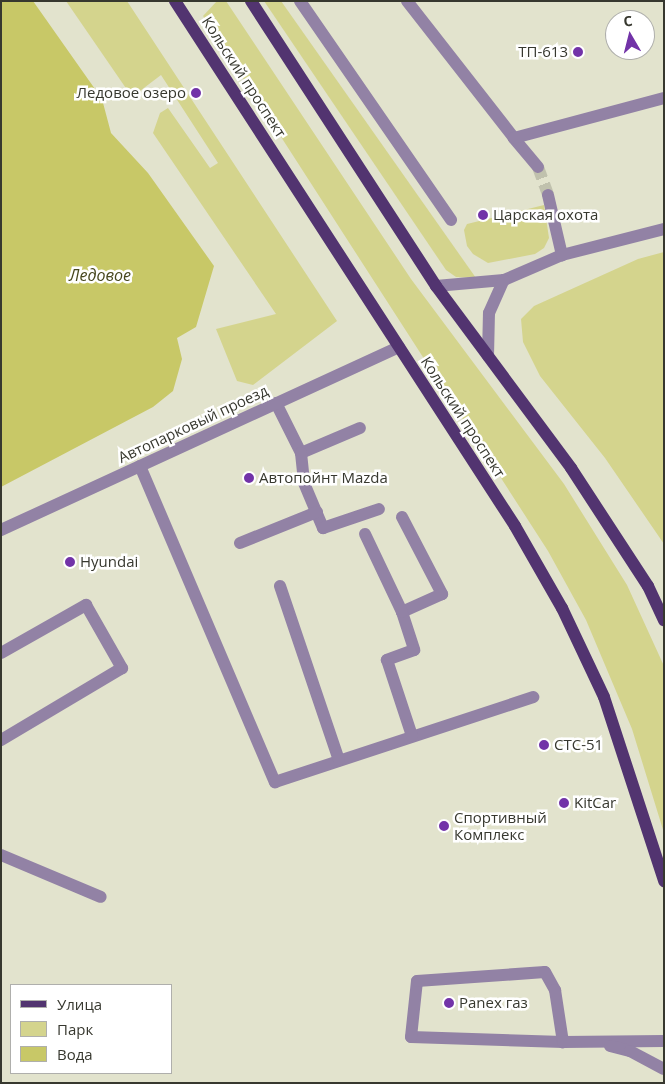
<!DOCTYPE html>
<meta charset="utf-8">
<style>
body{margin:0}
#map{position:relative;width:665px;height:1084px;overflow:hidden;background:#e2e3cd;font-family:"Open Sans",sans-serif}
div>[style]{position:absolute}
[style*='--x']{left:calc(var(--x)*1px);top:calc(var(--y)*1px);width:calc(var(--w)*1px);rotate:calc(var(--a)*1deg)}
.green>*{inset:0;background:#d4d48d}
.water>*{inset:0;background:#c8c867}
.minor-tunnel>*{height:12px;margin-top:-6px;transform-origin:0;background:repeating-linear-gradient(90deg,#c0c1ad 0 12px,transparent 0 18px)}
.minor>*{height:12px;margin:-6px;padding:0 6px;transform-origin:6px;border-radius:6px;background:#9282a5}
.major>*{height:12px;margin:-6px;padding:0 6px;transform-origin:6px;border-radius:6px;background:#523470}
.dots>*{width:14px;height:14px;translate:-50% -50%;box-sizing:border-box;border:2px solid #fff;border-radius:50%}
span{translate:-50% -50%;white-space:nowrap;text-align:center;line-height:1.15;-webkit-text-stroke:5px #fff;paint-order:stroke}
.poi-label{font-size:15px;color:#37382f}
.right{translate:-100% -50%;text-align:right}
.left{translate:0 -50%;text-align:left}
.street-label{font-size:15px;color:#37382f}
.water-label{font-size:16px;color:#47471e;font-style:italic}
.frame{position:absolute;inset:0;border:2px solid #37382f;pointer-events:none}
.legend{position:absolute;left:10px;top:984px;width:162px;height:90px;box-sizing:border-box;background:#fff;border:1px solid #afafac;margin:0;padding:6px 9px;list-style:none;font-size:15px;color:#37382f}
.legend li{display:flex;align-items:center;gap:10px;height:25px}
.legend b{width:25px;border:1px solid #afafac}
.north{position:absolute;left:605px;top:10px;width:50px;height:50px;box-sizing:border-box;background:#fff;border:1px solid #afafac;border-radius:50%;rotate:352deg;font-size:14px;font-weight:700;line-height:20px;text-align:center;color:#37382f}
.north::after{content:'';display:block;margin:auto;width:18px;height:22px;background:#7233a8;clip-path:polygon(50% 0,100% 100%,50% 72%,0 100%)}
</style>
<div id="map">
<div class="green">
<div style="clip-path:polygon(66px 1px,127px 1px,337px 321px,253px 385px,237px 381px,216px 329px,276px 314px,153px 133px,160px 113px,168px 108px,210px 168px,218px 163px,161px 75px,132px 97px)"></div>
<div style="clip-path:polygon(217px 1px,226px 1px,411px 279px,564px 484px,627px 585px,664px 666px,664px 833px,632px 729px,586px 620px,548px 551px,203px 16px)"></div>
<div style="clip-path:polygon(264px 1px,281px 1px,476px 278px,456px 277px,446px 270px)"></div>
<div style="clip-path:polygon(544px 205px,549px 238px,544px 248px,535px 254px,488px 263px,473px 254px,467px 246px,464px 230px,467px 224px)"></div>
<div style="clip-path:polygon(664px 252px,664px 544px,605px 458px,540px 376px,523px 342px,521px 319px,534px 306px,638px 259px)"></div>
</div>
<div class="water">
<div style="clip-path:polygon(1px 1px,33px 1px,102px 99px,111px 133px,148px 173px,214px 266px,196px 327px,177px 338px,182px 359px,173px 391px,153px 407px,1px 487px)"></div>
</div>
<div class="minor-tunnel">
<div style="--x:538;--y:167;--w:30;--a:70"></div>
</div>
<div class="minor">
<div style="--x:300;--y:1;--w:266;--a:55.4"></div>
<div style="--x:407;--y:1;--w:174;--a:52"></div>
<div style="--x:538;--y:167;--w:38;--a:-130"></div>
<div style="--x:514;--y:138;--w:155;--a:-14.9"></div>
<div style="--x:548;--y:195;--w:62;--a:76.9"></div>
<div style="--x:436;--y:286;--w:68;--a:-5"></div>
<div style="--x:504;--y:280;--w:63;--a:-23.3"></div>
<div style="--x:562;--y:255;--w:105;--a:-14.3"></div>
<div style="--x:488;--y:356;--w:43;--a:-88.7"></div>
<div style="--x:489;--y:313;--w:36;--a:-66"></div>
<div style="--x:276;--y:403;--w:56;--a:63.4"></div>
<div style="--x:301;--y:453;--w:64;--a:-23"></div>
<div style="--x:301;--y:453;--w:30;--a:84"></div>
<div style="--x:304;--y:483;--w:49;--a:67.1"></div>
<div style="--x:323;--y:528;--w:59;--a:-18.7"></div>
<div style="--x:140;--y:466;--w:344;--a:66.9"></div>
<div style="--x:275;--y:782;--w:272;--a:-18.2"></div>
<div style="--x:402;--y:517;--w:87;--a:62.5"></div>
<div style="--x:442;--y:594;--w:44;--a:155.8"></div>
<div style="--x:402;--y:612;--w:40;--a:72"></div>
<div style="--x:414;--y:650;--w:29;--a:160"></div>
<div style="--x:387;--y:660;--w:80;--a:71.8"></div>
<div style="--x:1;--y:530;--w:438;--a:-24.7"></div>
<div style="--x:365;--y:534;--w:86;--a:64.6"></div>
<div style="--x:240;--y:543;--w:83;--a:-21.9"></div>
<div style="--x:280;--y:586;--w:184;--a:71.3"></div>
<div style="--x:1;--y:653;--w:98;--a:-29.5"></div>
<div style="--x:86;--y:605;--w:73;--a:60.3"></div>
<div style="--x:122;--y:668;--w:141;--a:149.2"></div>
<div style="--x:1;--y:855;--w:108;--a:22.8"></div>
<div style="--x:563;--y:1042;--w:152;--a:-178.1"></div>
<div style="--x:411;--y:1037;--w:56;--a:-83.9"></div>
<div style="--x:417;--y:981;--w:128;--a:-4"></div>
<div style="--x:545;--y:972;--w:21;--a:61"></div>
<div style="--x:555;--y:990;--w:53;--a:81.3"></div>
<div style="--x:563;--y:1042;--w:101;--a:-0.6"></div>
<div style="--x:610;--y:1046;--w:21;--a:14"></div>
<div style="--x:630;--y:1051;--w:38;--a:28"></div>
</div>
<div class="major">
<div style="--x:175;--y:1;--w:625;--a:57.07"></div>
<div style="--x:515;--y:526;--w:95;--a:60.2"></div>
<div style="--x:562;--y:608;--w:98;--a:64.7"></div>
<div style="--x:604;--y:697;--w:194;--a:71.9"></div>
<div style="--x:251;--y:1;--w:340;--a:57"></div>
<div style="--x:436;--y:286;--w:227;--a:53.4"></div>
<div style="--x:571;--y:468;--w:141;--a:56.9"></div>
<div style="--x:648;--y:586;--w:38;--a:65"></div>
</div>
<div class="dots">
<div style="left:578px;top:52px;background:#7233a8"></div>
<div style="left:196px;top:93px;background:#7233a8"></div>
<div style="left:483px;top:215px;background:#7233a8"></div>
<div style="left:249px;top:478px;background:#7233a8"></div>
<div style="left:70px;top:562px;background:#7233a8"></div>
<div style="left:544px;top:745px;background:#7233a8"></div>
<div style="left:564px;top:803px;background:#7233a8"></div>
<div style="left:444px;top:826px;background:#7233a8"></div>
<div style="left:449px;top:1003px;background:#7233a8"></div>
</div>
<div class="poi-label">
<span class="right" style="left:568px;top:52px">ТП-613</span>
<span class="right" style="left:186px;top:93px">Ледовое озеро</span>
<span class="left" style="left:493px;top:215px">Царская охота</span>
<span class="left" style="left:259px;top:478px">Автопойнт Mazda</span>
<span class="left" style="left:80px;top:562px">Hyundai</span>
<span class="left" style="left:554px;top:745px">СТС-51</span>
<span class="left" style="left:574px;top:803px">KitCar</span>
<span class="left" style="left:454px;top:826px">Спортивный<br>Комплекс</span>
<span class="left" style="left:459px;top:1003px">Panex газ</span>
</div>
<div class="street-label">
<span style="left:244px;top:77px;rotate:57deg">Кольский проспект</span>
<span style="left:463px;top:417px;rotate:57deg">Кольский проспект</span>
<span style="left:193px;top:424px;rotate:-25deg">Автопарковый проезд</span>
</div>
<div class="water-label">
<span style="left:100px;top:275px">Ледовое</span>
</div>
<div class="frame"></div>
<ul class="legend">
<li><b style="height:6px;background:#523470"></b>Улица</li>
<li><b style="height:14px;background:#d4d48d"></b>Парк</li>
<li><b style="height:14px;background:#c8c867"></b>Вода</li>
</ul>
<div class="north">С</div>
</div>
